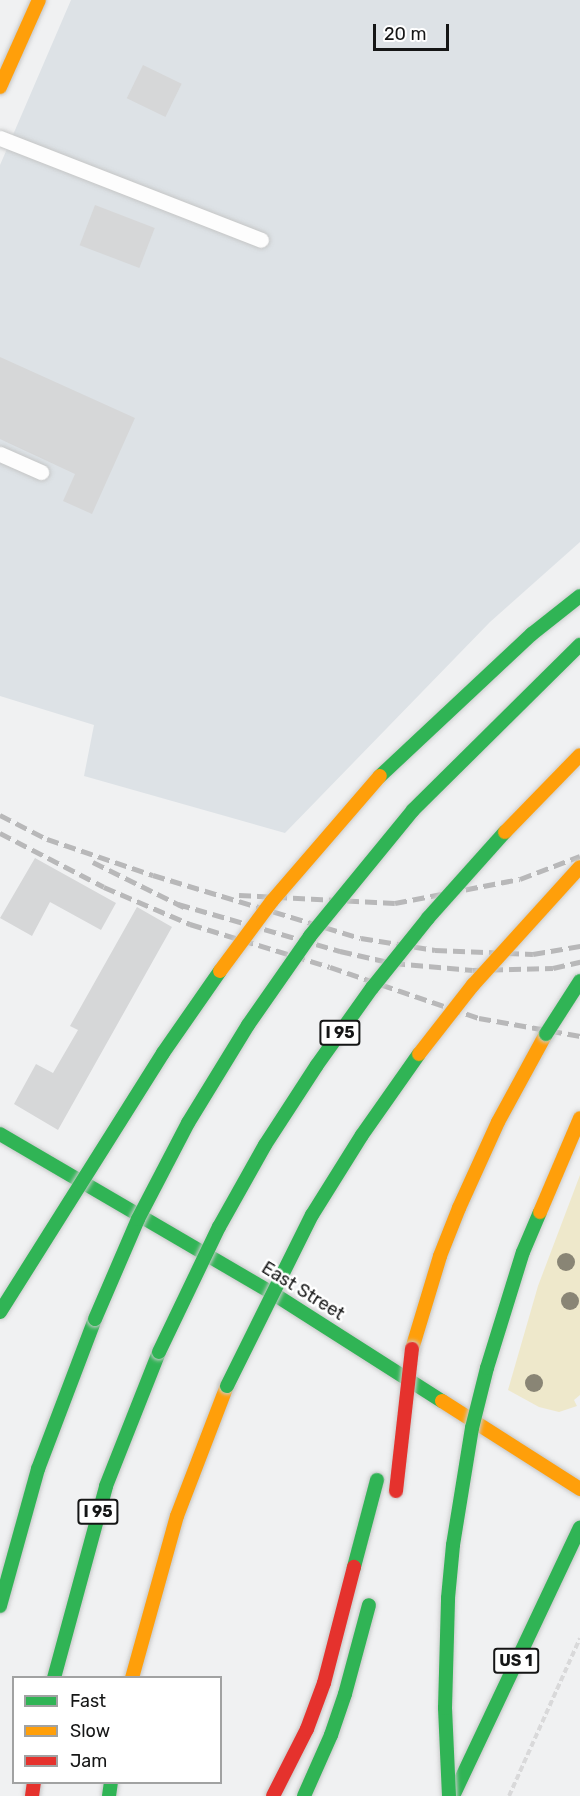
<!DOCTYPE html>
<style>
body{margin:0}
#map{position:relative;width:580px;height:1796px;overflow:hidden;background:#f0f1f2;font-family:Rubik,sans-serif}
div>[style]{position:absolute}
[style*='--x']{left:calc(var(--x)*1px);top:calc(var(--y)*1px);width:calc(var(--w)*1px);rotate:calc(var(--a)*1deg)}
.built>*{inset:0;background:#dde2e6}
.green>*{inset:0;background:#eee8cb}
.building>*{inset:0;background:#d6d7d8;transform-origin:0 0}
.path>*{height:4px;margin-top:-2px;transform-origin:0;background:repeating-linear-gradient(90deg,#d9d9da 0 6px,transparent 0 9px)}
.roads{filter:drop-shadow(0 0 2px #c5c6c6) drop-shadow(0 0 2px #c5c6c6)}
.lane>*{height:15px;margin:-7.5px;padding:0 7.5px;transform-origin:7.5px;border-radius:7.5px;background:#fdfdfd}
.fast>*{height:14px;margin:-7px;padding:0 7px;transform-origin:7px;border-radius:7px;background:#30b455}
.slow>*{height:14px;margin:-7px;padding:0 7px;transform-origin:7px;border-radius:7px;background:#ff9f0a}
.jam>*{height:14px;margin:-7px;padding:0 7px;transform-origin:7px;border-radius:7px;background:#e5322d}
.rail>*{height:4.5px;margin-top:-2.25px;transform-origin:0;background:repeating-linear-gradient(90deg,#b8b8b9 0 12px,transparent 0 18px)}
.bridges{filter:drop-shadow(0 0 2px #cbcccc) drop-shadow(0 0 2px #cbcccc)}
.fast-bridge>*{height:14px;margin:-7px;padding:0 7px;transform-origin:7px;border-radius:7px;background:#30b455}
.slow-bridge>*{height:14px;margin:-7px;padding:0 7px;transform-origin:7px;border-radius:7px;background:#ff9f0a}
.jam-bridge>*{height:14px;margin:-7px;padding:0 7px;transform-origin:7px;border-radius:7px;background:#e5322d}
.trees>*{width:18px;height:18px;margin:-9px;border-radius:50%;background:#898575}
span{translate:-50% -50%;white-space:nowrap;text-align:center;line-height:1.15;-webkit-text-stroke:5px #fff;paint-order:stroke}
.shield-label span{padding:2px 4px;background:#fff;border:2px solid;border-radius:4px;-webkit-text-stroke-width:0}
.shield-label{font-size:16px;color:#151616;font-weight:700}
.street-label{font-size:18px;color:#151616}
.legend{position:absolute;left:12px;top:1676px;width:210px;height:108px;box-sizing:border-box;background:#fff;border:2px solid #a1a2a2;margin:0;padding:8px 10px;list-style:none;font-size:18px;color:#151616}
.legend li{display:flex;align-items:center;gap:12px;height:30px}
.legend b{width:30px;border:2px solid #a1a2a2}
.scale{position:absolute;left:373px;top:24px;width:76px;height:27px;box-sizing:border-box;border:3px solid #151616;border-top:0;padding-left:8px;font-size:18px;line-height:21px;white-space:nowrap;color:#151616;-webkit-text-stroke:4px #fff;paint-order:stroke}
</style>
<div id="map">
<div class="built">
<div style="clip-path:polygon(71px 0,580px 0,580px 542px,490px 622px,285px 833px,84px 776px,94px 725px,0 696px,0 165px)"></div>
</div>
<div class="green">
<div style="clip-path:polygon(580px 1175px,580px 1395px,574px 1400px,577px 1406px,559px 1412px,539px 1407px,508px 1390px,538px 1286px)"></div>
</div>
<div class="building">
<div style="left:143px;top:65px;width:43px;height:37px;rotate:26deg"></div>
<div style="left:95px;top:205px;width:64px;height:43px;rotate:21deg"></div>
<div style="clip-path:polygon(0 357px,135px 418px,92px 514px,63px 501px,75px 474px,0 439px)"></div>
<div style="clip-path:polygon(35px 858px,116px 903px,101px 930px,50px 902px,32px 936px,0 918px)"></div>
<div style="clip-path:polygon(137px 907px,172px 927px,58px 1130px,14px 1104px,36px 1064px,53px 1073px,78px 1030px,70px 1026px)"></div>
</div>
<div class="path">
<div style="--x:509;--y:1796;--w:173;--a:-65.8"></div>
</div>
<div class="roads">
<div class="lane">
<div style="--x:0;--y:138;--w:280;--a:21.3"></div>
<div style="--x:0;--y:454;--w:45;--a:23.7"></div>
</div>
<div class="fast">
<div style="--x:0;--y:1134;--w:321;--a:30.3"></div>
<div style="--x:277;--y:1296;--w:196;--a:32.5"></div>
<div style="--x:354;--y:1567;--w:90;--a:-75.2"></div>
<div style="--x:0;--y:1606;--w:142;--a:-74.5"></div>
<div style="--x:38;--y:1469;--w:160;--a:-69.2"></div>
<div style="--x:54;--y:1678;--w:199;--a:-74.8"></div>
<div style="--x:106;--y:1486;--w:144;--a:-68.4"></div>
<div style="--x:109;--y:1796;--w:14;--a:-82"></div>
<div style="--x:304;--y:1796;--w:67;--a:-66.1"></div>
<div style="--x:331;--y:1735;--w:43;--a:-71.1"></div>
<div style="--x:345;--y:1694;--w:92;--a:-74.9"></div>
<div style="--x:453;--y:1796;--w:297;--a:-64.7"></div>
</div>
<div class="slow">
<div style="--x:0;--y:87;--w:95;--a:-65.9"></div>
<div style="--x:412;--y:1349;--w:97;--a:-73.2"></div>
<div style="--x:440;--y:1256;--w:52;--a:-68.4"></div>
<div style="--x:459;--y:1208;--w:94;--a:-65.6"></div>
<div style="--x:498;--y:1122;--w:100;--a:-61.4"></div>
<div style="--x:442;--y:1401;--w:164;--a:32.5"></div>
<div style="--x:132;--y:1678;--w:168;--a:-74.5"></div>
<div style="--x:177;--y:1516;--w:139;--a:-69"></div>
</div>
<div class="jam">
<div style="--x:32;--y:1796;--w:14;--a:-82"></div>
<div style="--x:273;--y:1796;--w:75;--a:-63.1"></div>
<div style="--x:307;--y:1729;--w:49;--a:-69.7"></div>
<div style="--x:324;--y:1683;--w:120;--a:-75.5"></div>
</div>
</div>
<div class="rail">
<div style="--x:0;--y:815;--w:53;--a:27.1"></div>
<div style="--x:47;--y:839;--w:112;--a:18.8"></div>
<div style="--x:153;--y:875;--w:217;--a:16.9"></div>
<div style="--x:361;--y:938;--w:75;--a:9.2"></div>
<div style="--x:435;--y:950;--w:98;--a:2.3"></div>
<div style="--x:533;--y:954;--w:48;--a:-9.7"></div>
<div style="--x:0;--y:833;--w:117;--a:27.4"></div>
<div style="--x:104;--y:887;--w:94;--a:23.3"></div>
<div style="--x:190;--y:924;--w:146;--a:17.1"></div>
<div style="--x:330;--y:967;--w:157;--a:18.9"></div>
<div style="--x:479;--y:1018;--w:103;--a:10.1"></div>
<div style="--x:93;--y:862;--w:102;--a:26.3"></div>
<div style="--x:239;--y:895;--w:156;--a:2.9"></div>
<div style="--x:395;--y:903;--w:127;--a:-10.9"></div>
<div style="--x:520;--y:879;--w:64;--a:-21"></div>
<div style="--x:178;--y:904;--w:169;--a:16.2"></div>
<div style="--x:340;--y:951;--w:54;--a:12.8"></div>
<div style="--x:393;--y:963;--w:80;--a:5"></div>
<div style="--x:473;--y:970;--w:80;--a:-1.4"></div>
<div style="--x:553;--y:968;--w:28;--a:-13"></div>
</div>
<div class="bridges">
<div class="fast-bridge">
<div style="--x:380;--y:776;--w:208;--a:-43.1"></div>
<div style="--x:532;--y:634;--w:61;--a:-38.4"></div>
<div style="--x:546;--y:1034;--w:63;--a:-57.3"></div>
<div style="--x:0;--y:1312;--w:306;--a:-57.8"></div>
<div style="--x:163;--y:1053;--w:100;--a:-55.2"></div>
<div style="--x:95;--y:1319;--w:109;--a:-66.7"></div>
<div style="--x:138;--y:1219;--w:108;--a:-62.5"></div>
<div style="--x:188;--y:1123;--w:115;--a:-58.5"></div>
<div style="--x:248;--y:1025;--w:108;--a:-55.1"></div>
<div style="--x:310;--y:936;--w:163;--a:-50.7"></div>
<div style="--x:413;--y:810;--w:235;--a:-44.7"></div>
<div style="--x:159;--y:1352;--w:139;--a:-64.4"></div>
<div style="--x:219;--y:1227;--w:94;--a:-60.7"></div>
<div style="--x:265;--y:1145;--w:95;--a:-57"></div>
<div style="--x:317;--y:1065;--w:95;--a:-54.5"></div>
<div style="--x:372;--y:988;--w:90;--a:-51.3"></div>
<div style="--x:428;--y:918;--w:115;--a:-48.2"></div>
<div style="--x:227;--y:1386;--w:191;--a:-63.6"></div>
<div style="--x:312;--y:1215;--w:94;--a:-58"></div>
<div style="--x:362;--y:1135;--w:99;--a:-54.9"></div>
<div style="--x:449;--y:1796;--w:88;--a:-92.6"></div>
<div style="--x:445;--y:1708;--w:110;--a:-88.4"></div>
<div style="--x:448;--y:1598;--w:53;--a:-84.6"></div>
<div style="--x:453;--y:1545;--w:119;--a:-80.8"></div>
<div style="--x:472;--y:1428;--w:62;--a:-76"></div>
<div style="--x:487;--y:1368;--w:121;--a:-72.8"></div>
<div style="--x:523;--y:1252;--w:43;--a:-67"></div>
</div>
<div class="slow-bridge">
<div style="--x:505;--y:832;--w:107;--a:-45.8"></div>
<div style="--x:220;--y:971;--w:87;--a:-53.4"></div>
<div style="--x:272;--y:901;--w:165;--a:-49.2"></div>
<div style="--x:419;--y:1054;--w:88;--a:-52"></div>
<div style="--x:473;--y:985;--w:159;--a:-47.8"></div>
<div style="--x:540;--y:1212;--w:102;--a:-66.9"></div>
</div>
<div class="jam-bridge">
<div style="--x:396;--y:1491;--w:143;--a:-83.6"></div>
</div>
</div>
<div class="trees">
<div style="left:566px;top:1262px"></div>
<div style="left:570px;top:1301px"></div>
<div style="left:534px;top:1383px"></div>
</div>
<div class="shield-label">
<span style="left:340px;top:1033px">I 95</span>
<span style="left:98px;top:1512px">I 95</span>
<span style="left:516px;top:1661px">US 1</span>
</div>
<div class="street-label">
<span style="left:303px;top:1291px;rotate:32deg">East Street</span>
</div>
<ul class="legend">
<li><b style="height:8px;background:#30b455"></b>Fast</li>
<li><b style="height:8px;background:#ff9f0a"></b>Slow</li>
<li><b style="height:8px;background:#e5322d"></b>Jam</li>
</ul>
<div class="scale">20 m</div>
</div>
